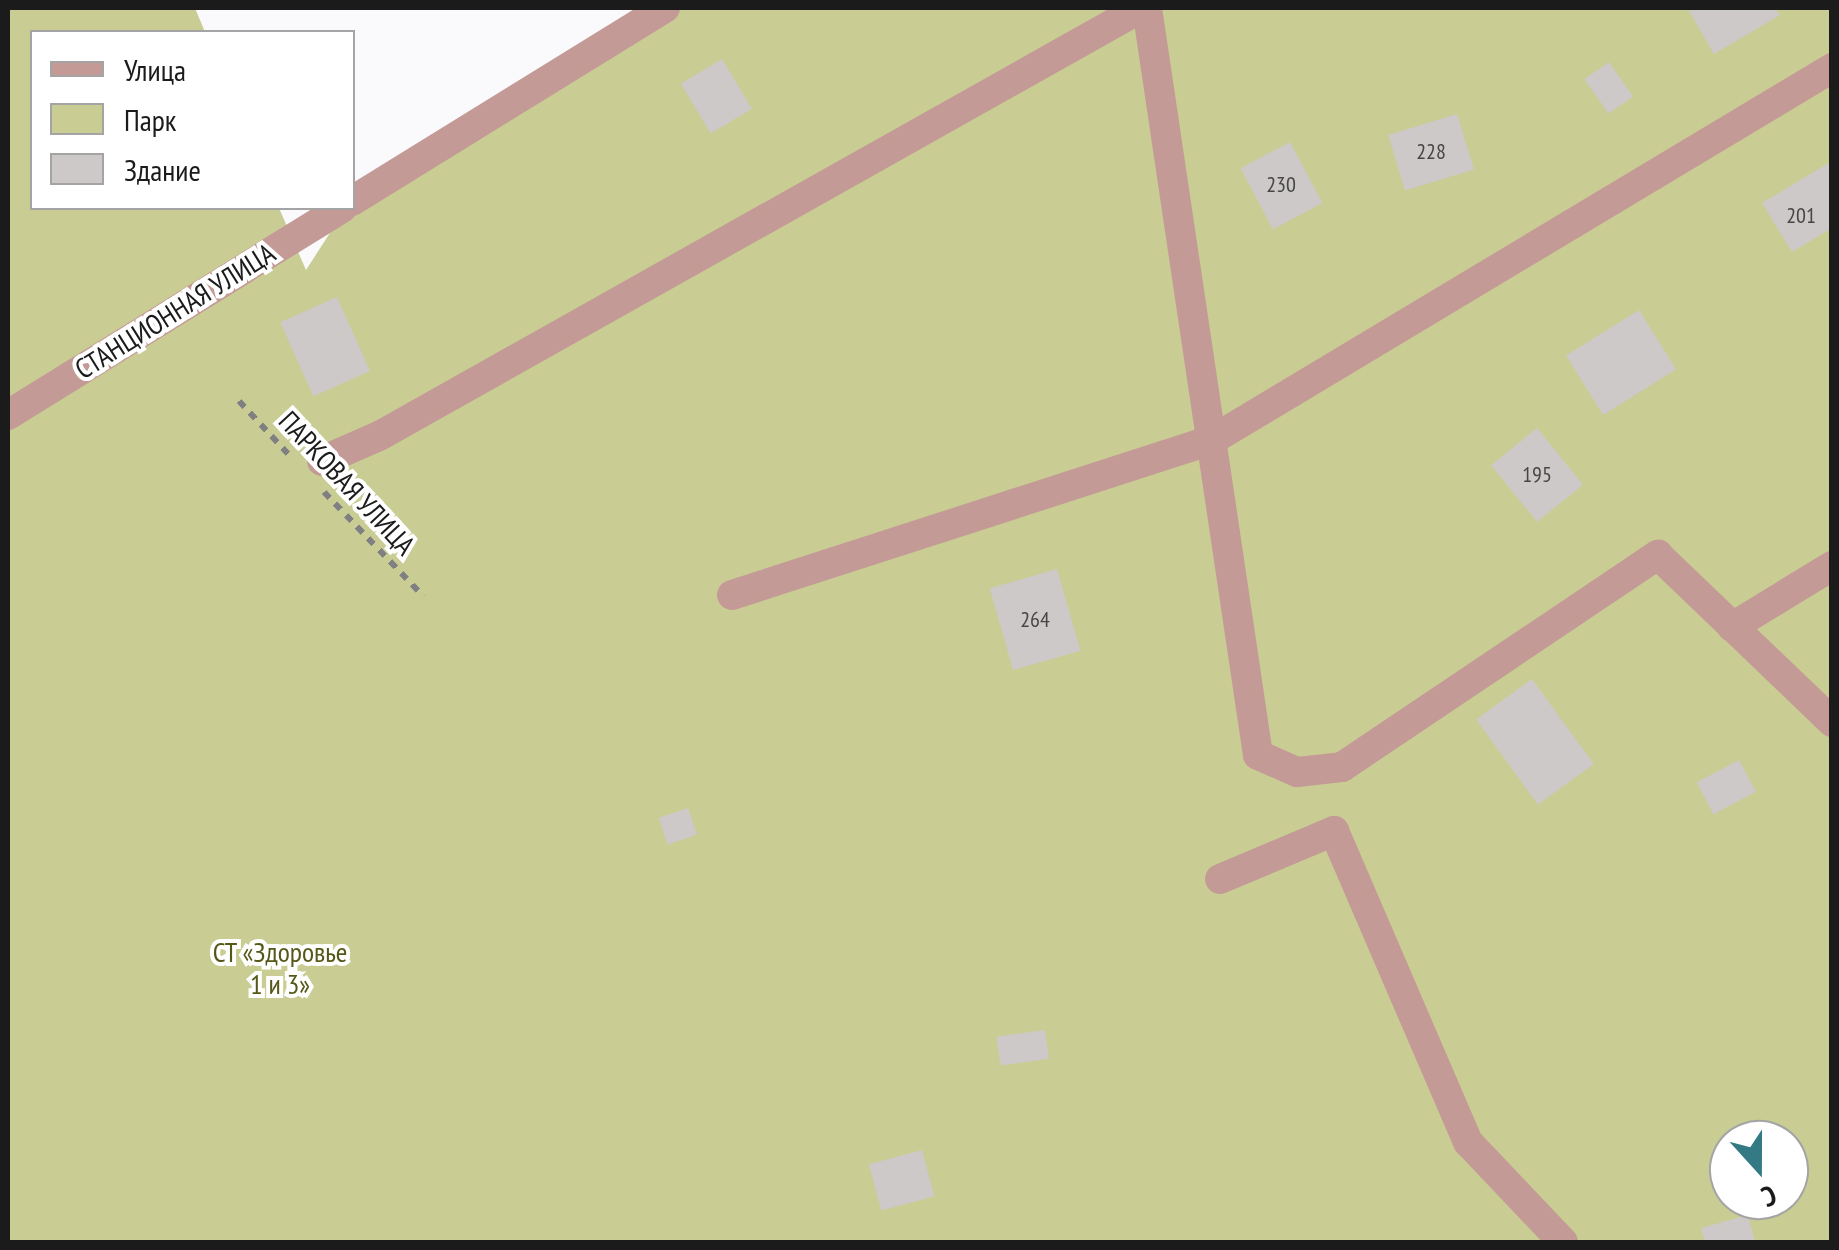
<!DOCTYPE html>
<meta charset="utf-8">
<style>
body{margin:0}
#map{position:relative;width:1839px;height:1250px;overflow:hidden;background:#fafafd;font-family:"PT Sans Narrow",sans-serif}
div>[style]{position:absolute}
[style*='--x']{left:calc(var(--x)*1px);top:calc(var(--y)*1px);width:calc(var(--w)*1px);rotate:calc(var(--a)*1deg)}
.green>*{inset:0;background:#c9cd94}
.building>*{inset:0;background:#ccc9c8;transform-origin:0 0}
.path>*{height:6px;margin-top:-3px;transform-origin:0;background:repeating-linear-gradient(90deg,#808082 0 8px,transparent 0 16px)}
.minor>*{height:30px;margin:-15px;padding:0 15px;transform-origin:15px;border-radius:15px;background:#c49a96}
span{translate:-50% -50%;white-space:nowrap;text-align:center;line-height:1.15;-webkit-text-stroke:8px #fff;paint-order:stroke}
.number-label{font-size:22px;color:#474647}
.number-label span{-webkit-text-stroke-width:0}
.street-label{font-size:28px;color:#1b1b1c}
.park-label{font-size:28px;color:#565818}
.frame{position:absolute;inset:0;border:10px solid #1b1b1c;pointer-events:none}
.legend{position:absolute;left:30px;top:30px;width:325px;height:180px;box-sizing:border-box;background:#fff;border:2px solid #a4a4a4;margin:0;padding:12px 18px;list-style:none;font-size:30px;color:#1b1b1c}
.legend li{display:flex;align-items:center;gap:20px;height:50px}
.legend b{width:50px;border:2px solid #a4a4a4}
.north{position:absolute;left:1709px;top:1120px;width:100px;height:100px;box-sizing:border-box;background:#fff;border:2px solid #a4a4a4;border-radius:50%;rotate:159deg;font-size:28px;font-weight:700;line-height:40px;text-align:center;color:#1b1b1c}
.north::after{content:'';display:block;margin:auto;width:35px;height:45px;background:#337a84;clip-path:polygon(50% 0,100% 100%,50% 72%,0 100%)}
</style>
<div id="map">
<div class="green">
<div style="clip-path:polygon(evenodd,8px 8px,195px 8px,205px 32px,32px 32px,32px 208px,279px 208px,306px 270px,346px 208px,645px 8px,1831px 8px,1831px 1242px,8px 1242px,8px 8px,1729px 1140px,1789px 1140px,1789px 1200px,1729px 1200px,1729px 1140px)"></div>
</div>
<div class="building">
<div style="clip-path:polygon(1694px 8px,1775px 8px,1780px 15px,1714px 54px,1689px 11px)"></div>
<div style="left:722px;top:59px;width:58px;height:48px;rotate:59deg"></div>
<div style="left:1609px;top:62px;width:42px;height:30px;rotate:55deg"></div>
<div style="left:1457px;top:114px;width:58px;height:72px;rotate:73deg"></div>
<div style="left:1290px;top:142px;width:69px;height:56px;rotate:62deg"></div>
<div style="clip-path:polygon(1832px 161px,1832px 228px,1792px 252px,1762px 203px)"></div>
<div style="left:337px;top:297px;width:81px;height:62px;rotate:66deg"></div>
<div style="left:1639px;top:310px;width:70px;height:86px;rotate:58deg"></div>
<div style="left:1537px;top:428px;width:73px;height:59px;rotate:51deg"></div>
<div style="left:1057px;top:569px;width:85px;height:70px;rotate:74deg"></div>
<div style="left:1532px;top:679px;width:105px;height:69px;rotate:54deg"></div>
<div style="left:1739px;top:760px;width:36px;height:48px;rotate:62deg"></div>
<div style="left:688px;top:808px;width:28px;height:31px;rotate:71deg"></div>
<div style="left:1045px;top:1030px;width:29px;height:49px;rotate:82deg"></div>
<div style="left:922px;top:1150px;width:48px;height:55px;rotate:75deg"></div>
<div style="clip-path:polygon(1748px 1215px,1755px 1242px,1705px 1242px,1701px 1228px)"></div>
</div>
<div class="path">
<div style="--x:239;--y:401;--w:76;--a:47.1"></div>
<div style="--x:324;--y:492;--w:144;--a:46.4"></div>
</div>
<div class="minor">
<div style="--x:1147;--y:8;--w:755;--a:81.55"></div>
<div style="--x:1258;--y:755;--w:43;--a:23.6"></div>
<div style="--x:1297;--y:772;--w:45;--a:-6.3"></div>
<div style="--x:1342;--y:767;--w:381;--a:-33.9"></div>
<div style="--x:1658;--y:555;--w:241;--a:43.8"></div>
<div style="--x:352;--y:201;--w:368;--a:-31.7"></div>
<div style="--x:8;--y:415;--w:393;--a:-31.8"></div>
<div style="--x:322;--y:461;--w:64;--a:-23.8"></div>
<div style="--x:381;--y:435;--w:872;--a:-29.33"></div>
<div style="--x:732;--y:595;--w:504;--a:-17.9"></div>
<div style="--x:1212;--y:440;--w:723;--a:-30.96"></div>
<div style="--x:1732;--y:627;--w:117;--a:-31.4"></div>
<div style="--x:1220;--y:879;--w:124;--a:-22.8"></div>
<div style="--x:1334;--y:831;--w:339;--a:66.7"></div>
<div style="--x:1468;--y:1142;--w:138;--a:46.5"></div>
</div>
<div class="number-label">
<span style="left:1431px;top:152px">228</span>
<span style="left:1281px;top:185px">230</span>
<span style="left:1801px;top:216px">201</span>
<span style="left:1537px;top:475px">195</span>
<span style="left:1035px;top:620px">264</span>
</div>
<div class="street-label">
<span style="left:175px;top:311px;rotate:-32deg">СТАНЦИОННАЯ УЛИЦА</span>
<span style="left:347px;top:483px;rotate:47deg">ПАРКОВАЯ УЛИЦА</span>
</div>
<div class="park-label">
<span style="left:280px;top:968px">СТ «Здоровье<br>1 и 3»</span>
</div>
<div class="frame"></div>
<ul class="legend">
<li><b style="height:12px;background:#c49a96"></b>Улица</li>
<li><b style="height:28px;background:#c9cd94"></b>Парк</li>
<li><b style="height:28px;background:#ccc9c8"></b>Здание</li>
</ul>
<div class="north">С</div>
</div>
